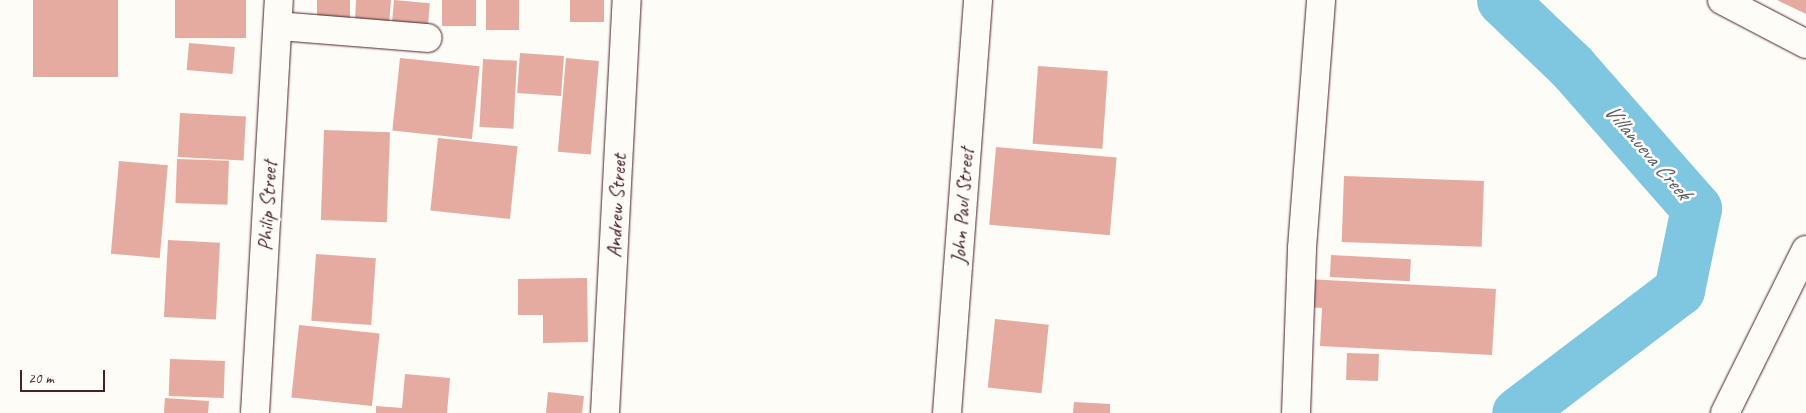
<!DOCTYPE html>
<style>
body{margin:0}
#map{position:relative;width:1806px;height:413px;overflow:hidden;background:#fdfcf7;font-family:Caveat,sans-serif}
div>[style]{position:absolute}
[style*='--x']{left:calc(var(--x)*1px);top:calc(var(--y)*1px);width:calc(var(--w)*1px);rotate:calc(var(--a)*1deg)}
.river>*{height:51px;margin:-25.5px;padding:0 25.5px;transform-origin:25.5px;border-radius:25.5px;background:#7fc7e0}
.building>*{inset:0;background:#e5aba1;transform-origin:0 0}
.roads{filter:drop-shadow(0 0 1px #4a1f2b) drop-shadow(0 0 1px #4a1f2b)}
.minor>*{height:28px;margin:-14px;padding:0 14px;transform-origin:14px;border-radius:14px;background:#fdfcf7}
span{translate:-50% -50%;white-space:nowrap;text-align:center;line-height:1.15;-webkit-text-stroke:5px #fdfcf7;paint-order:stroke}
.street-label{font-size:21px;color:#4a1f2b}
.water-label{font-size:22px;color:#5d5a6a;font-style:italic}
.scale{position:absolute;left:20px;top:370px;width:85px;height:22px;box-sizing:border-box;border:2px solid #4a1f2b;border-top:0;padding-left:6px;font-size:15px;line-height:18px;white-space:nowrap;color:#4a1f2b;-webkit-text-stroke:4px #fdfcf7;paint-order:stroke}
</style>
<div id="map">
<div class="river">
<div style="--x:1502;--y:0;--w:97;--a:43.7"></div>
<div style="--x:1572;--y:67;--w:188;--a:48.7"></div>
<div style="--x:1696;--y:208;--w:84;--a:101.7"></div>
<div style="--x:1679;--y:290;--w:203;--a:142.8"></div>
</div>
<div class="building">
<div style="left:33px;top:0;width:85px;height:77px"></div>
<div style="left:175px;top:0;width:71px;height:38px"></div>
<div style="left:317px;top:0;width:33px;height:20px"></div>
<div style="clip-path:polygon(356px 0,391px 0,389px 24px,355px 21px)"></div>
<div style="left:394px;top:0;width:36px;height:21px;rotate:5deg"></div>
<div style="left:442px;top:0;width:34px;height:26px"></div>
<div style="left:486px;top:0;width:33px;height:30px"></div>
<div style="left:570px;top:0;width:34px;height:22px"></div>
<div style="clip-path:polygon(1777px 0,1806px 0,1806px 14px)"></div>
<div style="left:189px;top:43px;width:46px;height:27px;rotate:5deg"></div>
<div style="left:520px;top:53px;width:44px;height:40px;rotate:4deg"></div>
<div style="left:400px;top:58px;width:80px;height:73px;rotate:6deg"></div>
<div style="left:566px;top:58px;width:33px;height:94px;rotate:5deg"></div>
<div style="left:483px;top:59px;width:34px;height:68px;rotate:3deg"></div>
<div style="left:1038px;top:66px;width:70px;height:78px;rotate:4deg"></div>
<div style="left:180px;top:113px;width:66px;height:44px;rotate:3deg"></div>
<div style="left:324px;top:130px;width:66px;height:90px;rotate:2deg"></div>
<div style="left:438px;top:138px;width:80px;height:73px;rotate:6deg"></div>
<div style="left:996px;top:147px;width:121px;height:78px;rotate:5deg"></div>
<div style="left:177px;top:159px;width:52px;height:44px;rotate:2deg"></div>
<div style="left:119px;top:161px;width:49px;height:93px;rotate:5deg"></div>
<div style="left:1344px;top:176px;width:140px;height:66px;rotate:2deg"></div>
<div style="left:168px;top:240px;width:52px;height:77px;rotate:3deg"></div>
<div style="left:316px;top:254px;width:60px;height:67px;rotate:4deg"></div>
<div style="left:1331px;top:255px;width:80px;height:22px;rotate:3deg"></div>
<div style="clip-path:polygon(587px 278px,588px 342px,543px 343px,543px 315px,518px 315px,518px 279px)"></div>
<div style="clip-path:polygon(1306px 279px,1496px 289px,1492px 355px,1320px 346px,1322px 308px,1305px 307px)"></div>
<div style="left:995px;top:319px;width:54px;height:69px;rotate:6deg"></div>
<div style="left:299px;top:325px;width:81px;height:73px;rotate:6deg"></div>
<div style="left:1347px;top:353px;width:32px;height:27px;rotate:2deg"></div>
<div style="left:170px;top:359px;width:55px;height:37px;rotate:2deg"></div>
<div style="clip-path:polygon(405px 374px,450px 378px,447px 413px,376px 413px,376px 406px,402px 408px)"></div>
<div style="clip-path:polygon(548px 392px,584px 396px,582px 413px,546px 413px)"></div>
<div style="clip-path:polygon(165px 398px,209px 401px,208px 413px,164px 413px)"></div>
<div style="clip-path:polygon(1074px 402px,1110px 404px,1110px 413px,1073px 413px)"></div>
</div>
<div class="roads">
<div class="minor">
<div style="--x:1722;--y:0;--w:95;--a:27.6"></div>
<div style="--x:278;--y:26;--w:150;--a:4.6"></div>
<div style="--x:255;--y:413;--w:414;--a:-86.7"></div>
<div style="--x:605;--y:413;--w:414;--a:-87"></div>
<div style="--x:947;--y:413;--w:414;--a:-85.7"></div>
<div style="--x:1296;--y:413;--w:165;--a:-87.9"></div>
<div style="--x:1302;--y:248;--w:249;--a:-85.6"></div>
<div style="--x:1725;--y:413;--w:182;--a:-63.6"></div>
</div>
</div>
<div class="street-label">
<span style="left:267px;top:206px;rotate:-87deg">Philip Street</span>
<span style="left:616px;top:206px;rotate:-87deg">Andrew Street</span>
<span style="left:962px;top:206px;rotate:-86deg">John Paul Street</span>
</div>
<div class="water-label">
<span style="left:1647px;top:152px;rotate:49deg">Villanueva Creek</span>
</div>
<div class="scale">20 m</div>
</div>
